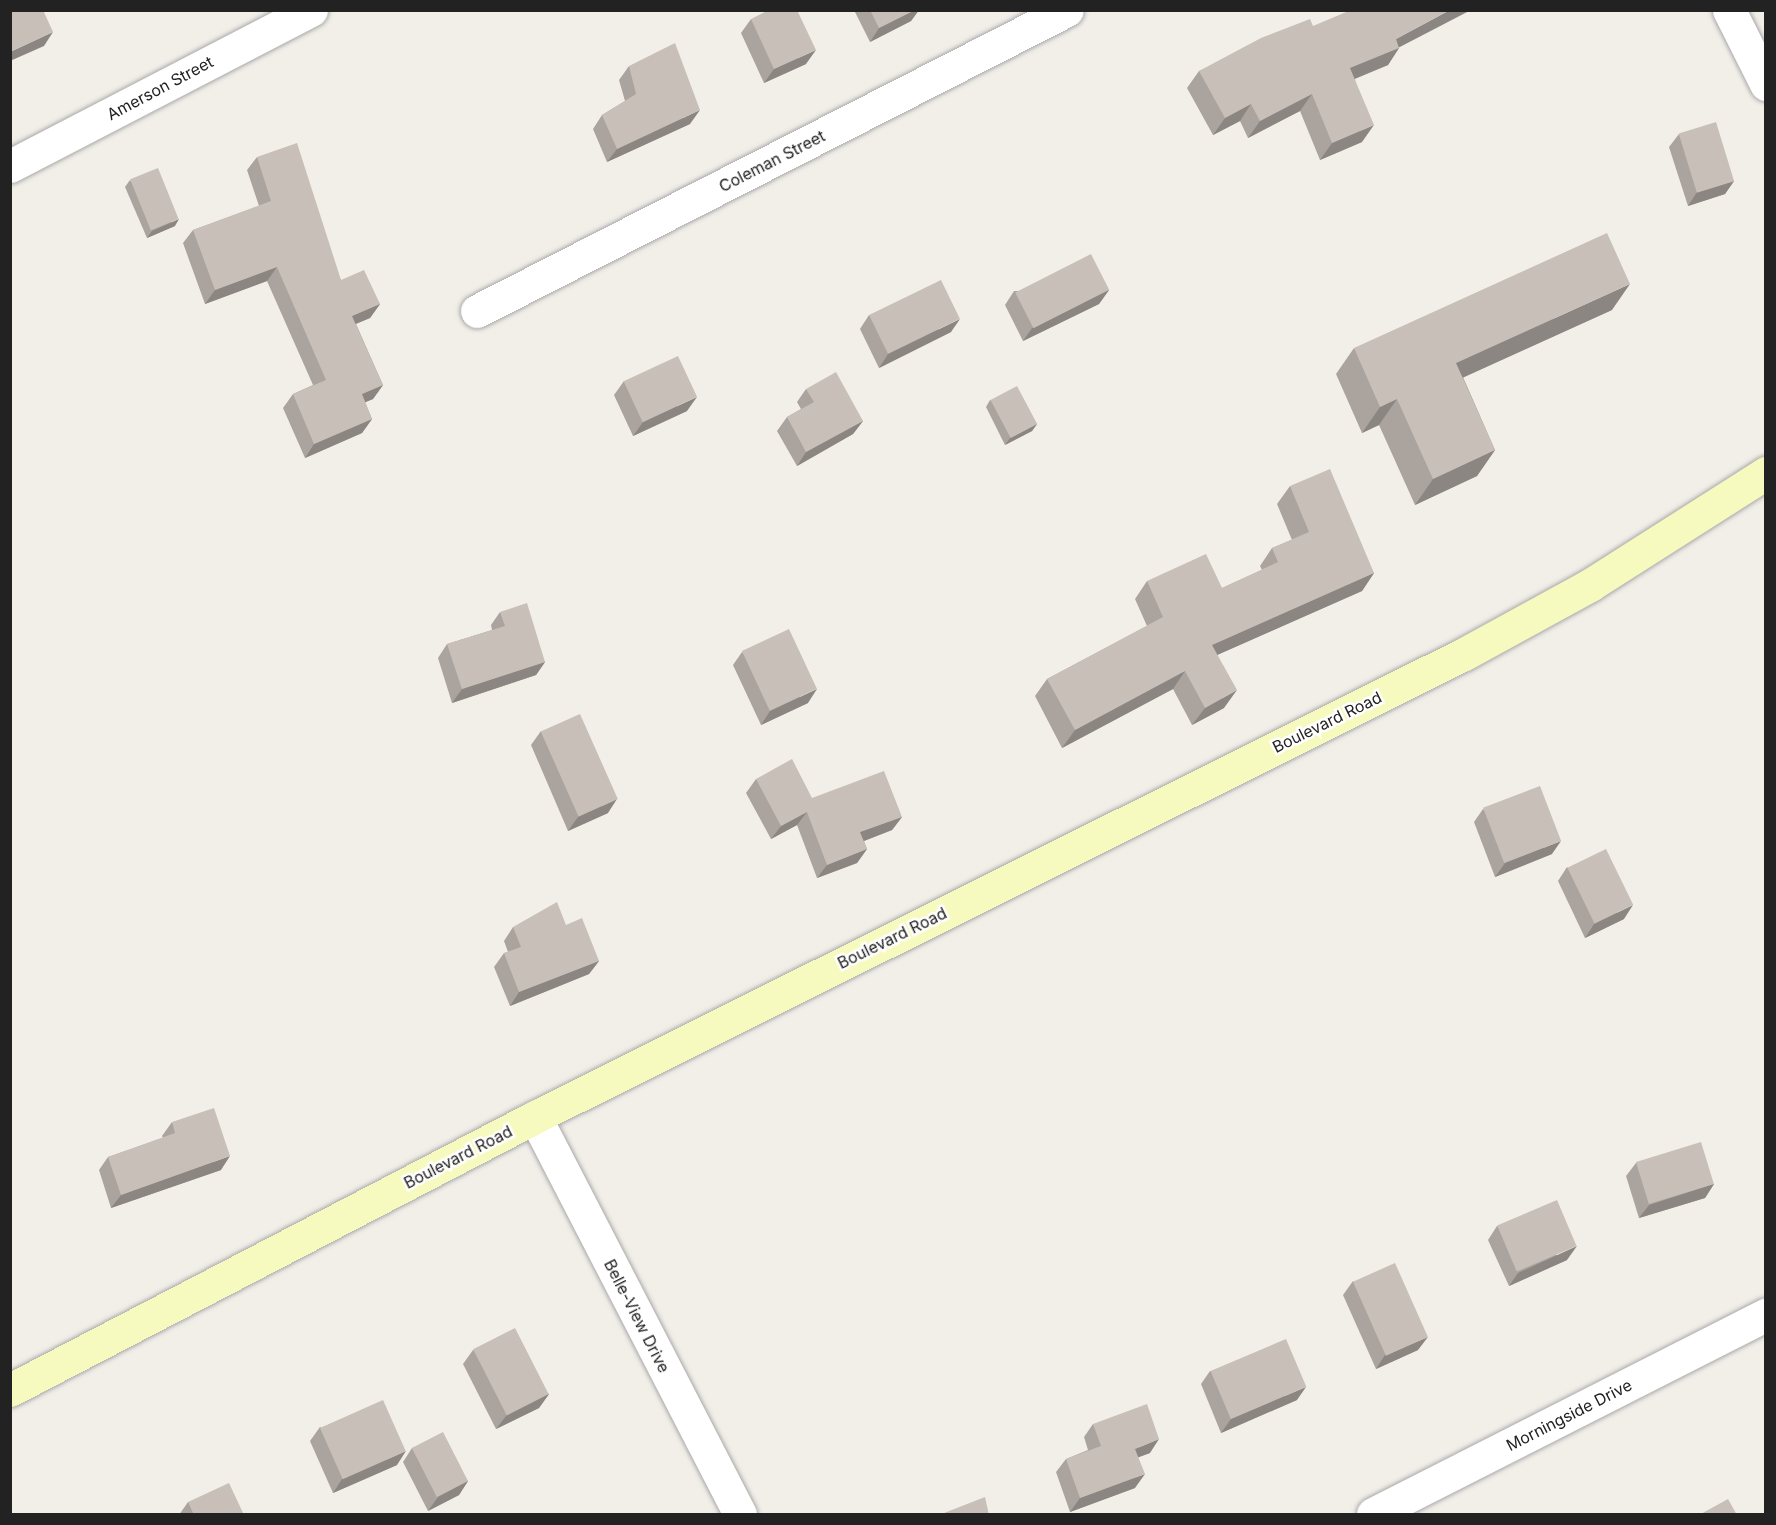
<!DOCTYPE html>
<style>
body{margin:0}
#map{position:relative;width:1776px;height:1525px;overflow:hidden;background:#f2efe9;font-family:Inter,sans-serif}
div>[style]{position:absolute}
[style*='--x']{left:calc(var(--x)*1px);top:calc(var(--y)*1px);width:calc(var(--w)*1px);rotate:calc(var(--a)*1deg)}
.roads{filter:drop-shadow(0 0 2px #a9a9a9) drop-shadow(0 0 2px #a9a9a9)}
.street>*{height:33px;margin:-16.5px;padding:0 16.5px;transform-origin:16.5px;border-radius:16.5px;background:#fff}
.secondary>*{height:33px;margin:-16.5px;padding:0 16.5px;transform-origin:16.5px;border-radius:16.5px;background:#f7fabf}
.wall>*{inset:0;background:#aba49e}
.shaded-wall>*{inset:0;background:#8b8681}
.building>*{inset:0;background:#c7bfb8;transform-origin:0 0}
span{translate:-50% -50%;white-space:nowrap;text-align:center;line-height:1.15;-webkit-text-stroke:5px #fff;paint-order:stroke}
.street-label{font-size:16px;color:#222}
.frame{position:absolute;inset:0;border:12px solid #222;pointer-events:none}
</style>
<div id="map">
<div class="roads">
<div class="street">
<div style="--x:1729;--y:10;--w:83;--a:63.4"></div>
<div style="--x:10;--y:166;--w:339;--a:-27.4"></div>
<div style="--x:477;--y:311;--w:662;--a:-27.03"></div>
<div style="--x:535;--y:1117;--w:447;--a:62.7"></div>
<div style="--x:1373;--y:1514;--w:441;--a:-26.9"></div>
</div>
<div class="secondary">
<div style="--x:10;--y:1390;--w:592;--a:-27.47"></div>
<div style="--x:535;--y:1117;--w:1038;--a:-26.49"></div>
<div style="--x:1464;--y:654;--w:144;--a:-28.7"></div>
<div style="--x:1590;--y:585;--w:209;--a:-32.5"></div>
</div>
</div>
<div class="wall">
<div style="clip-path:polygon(854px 10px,919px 10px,911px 21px,870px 42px)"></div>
<div style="clip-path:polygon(751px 19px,806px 64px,764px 83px,741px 33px)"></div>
<div style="clip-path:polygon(1313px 26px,1399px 48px,1388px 65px,1355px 79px,1362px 142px,1320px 160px,1300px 111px,1248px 138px,1240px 121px,1213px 135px,1187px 88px,1199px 71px)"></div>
<div style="clip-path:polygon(629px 66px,690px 124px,607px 162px,593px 129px,602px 115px,625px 101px,619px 80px)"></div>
<div style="clip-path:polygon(1679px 134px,1734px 181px,1725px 194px,1688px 206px,1669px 147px)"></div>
<div style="clip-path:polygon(257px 157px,341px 280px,380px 304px,370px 318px,356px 324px,383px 385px,373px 399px,365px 402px,372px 419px,362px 433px,305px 458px,283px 408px,293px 394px,313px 385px,267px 281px,205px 304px,183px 243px,193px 230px,259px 206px,247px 170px)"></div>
<div style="clip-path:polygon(130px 180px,175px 226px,147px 238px,125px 187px)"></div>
<div style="clip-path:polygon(1109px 290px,1099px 304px,1023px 341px,1005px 305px,1014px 291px)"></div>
<div style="clip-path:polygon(1612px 310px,1463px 377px,1495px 450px,1477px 476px,1415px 505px,1379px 425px,1362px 433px,1336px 374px,1354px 348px)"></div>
<div style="clip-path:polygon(869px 315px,951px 332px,879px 368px,860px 329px)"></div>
<div style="clip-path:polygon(624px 381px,687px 411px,633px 436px,614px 395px)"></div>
<div style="clip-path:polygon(806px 389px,863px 421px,853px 434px,797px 466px,777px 431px,787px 417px,801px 409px,797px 402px)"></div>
<div style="clip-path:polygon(990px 400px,1037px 424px,1032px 431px,1005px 445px,986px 407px)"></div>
<div style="clip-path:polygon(1290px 486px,1374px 573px,1362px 591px,1217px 655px,1224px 708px,1192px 725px,1173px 689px,1062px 748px,1035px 696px,1047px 679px,1147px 626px,1135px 599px,1147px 581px,1222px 588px,1262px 570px,1260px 566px,1272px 548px,1292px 540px,1277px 504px)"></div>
<div style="clip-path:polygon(500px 612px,545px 662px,536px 675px,452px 703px,438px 658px,447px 644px,492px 630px,491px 625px)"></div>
<div style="clip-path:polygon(742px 652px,808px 703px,761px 725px,733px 665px)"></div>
<div style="clip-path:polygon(541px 731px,608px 813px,568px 831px,531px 745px)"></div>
<div style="clip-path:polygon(756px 779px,812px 798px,902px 817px,892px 830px,864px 841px,867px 849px,857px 863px,817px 878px,797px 825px,771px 839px,746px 793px)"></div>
<div style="clip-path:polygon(1483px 809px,1552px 854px,1495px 877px,1474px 822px)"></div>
<div style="clip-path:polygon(1567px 867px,1624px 919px,1585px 938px,1558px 881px)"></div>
<div style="clip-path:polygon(566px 925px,599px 961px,589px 974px,510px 1006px,494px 967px,504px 953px,508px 952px,504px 941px,513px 927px)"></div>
<div style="clip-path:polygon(172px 1122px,221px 1170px,111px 1208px,99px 1170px,108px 1157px,163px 1138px,162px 1136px)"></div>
<div style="clip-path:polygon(1636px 1163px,1714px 1184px,1705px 1198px,1639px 1218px,1626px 1176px)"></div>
<div style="clip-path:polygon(1497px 1226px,1567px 1260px,1509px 1286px,1488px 1240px)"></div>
<div style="clip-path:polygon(1353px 1281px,1418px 1350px,1376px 1369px,1343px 1295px)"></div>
<div style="clip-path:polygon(473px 1350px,549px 1394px,539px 1408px,496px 1429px,463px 1364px)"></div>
<div style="clip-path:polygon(1210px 1371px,1297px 1400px,1221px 1433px,1201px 1384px)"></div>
<div style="clip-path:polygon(1093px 1424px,1150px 1453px,1138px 1457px,1135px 1488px,1070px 1512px,1056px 1472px,1066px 1459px,1088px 1450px,1084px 1437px)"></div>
<div style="clip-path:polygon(320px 1427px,397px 1465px,333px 1493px,310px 1441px)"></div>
<div style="clip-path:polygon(412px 1448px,468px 1481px,459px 1495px,428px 1511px,403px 1462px)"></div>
<div style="clip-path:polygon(188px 1502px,244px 1515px,179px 1515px)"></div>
</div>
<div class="shaded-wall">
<div style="clip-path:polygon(915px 10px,919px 10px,911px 21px,870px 42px,879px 28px)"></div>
<div style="clip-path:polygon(1450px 10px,1471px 10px,1396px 49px,1399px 48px,1388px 65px,1339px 85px,1350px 68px,1396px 39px)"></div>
<div style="clip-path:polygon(53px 32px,44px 46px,10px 61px,10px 52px)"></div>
<div style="clip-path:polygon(816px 50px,806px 64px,764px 83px,774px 69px)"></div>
<div style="clip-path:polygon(1312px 94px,1300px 111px,1248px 138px,1260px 121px)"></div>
<div style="clip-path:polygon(1251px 104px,1240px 121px,1213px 135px,1225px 118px)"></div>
<div style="clip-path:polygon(700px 110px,690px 124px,607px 162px,617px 149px)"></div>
<div style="clip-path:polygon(1374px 125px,1362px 142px,1320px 160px,1332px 143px)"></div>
<div style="clip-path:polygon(1734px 181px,1725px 194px,1688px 206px,1697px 192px)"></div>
<div style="clip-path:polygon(179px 219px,175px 226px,147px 238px,152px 231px)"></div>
<div style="clip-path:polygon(277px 267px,267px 281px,205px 304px,215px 290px)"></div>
<div style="clip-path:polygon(1630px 284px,1612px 310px,1438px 389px,1456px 363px)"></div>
<div style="clip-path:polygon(1109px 290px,1099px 304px,1023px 341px,1032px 328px)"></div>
<div style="clip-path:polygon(380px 304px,370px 318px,343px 329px,352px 316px)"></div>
<div style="clip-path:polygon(960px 319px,951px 332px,879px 368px,888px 354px)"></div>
<div style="clip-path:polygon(383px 385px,373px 399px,352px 408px,362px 394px)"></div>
<div style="clip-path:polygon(697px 397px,687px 411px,633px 436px,643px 422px)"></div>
<div style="clip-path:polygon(1397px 399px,1379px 425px,1362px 433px,1380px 407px)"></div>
<div style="clip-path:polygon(372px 419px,362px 433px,305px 458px,314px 444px)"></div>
<div style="clip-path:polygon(863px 421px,853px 434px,797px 466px,806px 452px)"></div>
<div style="clip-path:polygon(1037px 424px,1032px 431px,1005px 445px,1010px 438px)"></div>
<div style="clip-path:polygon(1495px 450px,1477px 476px,1415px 505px,1433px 479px)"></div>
<div style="clip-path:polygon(1374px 573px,1362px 591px,1199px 663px,1212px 645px)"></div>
<div style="clip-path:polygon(545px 662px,536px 675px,452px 703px,462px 689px)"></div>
<div style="clip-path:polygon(1185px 671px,1173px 689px,1062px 748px,1075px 730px)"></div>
<div style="clip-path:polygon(817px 689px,808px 703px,761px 725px,770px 711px)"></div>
<div style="clip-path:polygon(1237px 690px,1224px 708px,1192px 725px,1205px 708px)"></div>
<div style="clip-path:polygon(617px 799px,608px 813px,568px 831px,578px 817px)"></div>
<div style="clip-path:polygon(807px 812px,797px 825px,771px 839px,781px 826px)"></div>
<div style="clip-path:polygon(902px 817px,892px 830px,851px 846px,860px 832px)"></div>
<div style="clip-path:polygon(1561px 841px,1552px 854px,1495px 877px,1505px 863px)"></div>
<div style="clip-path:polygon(867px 849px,857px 863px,817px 878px,827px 865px)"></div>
<div style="clip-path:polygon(1633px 905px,1624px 919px,1585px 938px,1594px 924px)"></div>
<div style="clip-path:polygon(599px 961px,589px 974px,510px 1006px,519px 992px)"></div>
<div style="clip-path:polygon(230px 1156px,221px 1170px,111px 1208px,121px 1195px)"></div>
<div style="clip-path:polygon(1714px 1184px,1705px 1198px,1639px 1218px,1649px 1205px)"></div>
<div style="clip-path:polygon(1577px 1246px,1567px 1260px,1509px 1286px,1518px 1273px)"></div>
<div style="clip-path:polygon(1428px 1337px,1418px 1350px,1376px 1369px,1385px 1355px)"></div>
<div style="clip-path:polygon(1306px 1387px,1297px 1400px,1221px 1433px,1231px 1419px)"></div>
<div style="clip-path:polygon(549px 1394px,539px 1408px,496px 1429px,506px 1416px)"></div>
<div style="clip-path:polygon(1159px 1439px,1150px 1453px,1126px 1462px,1135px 1449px)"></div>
<div style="clip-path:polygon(406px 1451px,397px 1465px,333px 1493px,342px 1479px)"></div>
<div style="clip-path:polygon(1145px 1474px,1135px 1488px,1070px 1512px,1080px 1498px)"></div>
<div style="clip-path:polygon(468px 1481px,459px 1495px,428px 1511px,438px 1497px)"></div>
</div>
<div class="building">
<div style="clip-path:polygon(10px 10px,43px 10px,53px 32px,10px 52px)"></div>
<div style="clip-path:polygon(769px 10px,797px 10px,816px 50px,774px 69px,751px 19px)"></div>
<div style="clip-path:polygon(870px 10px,915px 10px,879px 28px)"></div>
<div style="clip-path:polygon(1351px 10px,1450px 10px,1396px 39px,1399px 48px,1350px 68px,1374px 125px,1332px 143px,1312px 94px,1260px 121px,1251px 104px,1225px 118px,1199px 71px,1261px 38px,1310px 19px,1313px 26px)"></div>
<div style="clip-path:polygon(675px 43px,700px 110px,617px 149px,602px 115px,636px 94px,629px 66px)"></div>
<div style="left:1716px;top:122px;width:62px;height:39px;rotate:73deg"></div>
<div style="clip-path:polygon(297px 143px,341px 280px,364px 270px,380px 304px,352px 316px,383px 385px,362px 394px,372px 419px,314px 444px,293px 394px,326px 380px,277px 267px,215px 290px,193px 230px,271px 201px,257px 157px)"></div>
<div style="left:158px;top:168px;width:55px;height:30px;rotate:68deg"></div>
<div style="clip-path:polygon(1607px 233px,1630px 284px,1456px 363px,1495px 450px,1433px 479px,1397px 399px,1380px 407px,1354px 348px)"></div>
<div style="left:1091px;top:254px;width:40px;height:85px;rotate:63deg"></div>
<div style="left:941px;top:280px;width:43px;height:80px;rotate:64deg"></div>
<div style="left:678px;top:356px;width:45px;height:60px;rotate:65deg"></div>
<div style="clip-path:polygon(836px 372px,863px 421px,806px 452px,787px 417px,814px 402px,806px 389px)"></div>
<div style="left:1017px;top:386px;width:43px;height:30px;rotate:62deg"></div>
<div style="clip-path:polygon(1330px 469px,1374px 573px,1212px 645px,1237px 690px,1205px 708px,1185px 671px,1075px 730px,1047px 679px,1163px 617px,1147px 581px,1206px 554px,1222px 588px,1278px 562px,1272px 548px,1309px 532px,1290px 486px)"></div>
<div style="clip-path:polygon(527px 603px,545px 662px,462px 689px,447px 644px,505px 626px,500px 612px)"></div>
<div style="left:789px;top:629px;width:66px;height:52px;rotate:65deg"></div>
<div style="left:580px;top:714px;width:93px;height:43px;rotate:66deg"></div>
<div style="clip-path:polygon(792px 759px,812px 798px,884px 771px,902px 817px,860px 832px,867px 849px,827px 865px,807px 812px,781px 826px,756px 779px)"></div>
<div style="left:1540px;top:786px;width:59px;height:61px;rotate:69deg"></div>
<div style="left:1606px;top:849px;width:62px;height:43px;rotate:64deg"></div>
<div style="clip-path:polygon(557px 902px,566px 925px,582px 918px,599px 961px,519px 992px,504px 953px,521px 947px,513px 927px)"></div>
<div style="clip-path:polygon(214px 1108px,230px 1156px,121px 1195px,108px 1157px,175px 1133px,172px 1122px)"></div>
<div style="left:1701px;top:1142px;width:44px;height:68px;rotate:73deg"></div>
<div style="left:1557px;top:1200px;width:50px;height:65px;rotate:67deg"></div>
<div style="left:1395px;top:1263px;width:81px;height:46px;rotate:66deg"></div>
<div style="left:515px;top:1328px;width:74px;height:47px;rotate:63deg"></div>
<div style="left:1286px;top:1339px;width:52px;height:82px;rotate:67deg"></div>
<div style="left:383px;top:1400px;width:56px;height:69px;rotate:66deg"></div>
<div style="clip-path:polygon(1147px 1404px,1159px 1439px,1135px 1449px,1145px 1474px,1080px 1498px,1066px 1459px,1101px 1446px,1093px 1424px)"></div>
<div style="left:443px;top:1432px;width:55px;height:35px;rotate:63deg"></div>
<div style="clip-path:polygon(229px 1483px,244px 1515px,194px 1515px,188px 1502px)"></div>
<div style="clip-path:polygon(985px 1497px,989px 1515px,939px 1515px)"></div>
<div style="clip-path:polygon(1728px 1499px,1737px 1515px,1699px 1515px)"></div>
</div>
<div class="street-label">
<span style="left:160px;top:88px;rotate:-28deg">Amerson Street</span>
<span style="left:772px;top:161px;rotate:-27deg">Coleman Street</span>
<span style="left:1327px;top:722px;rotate:-26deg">Boulevard Road</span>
<span style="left:892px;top:938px;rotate:-26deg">Boulevard Road</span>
<span style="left:458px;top:1157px;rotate:-27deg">Boulevard Road</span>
<span style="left:637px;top:1316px;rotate:63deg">Belle-View Drive</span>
<span style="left:1569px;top:1415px;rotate:-27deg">Morningside Drive</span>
</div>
<div class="frame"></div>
</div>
